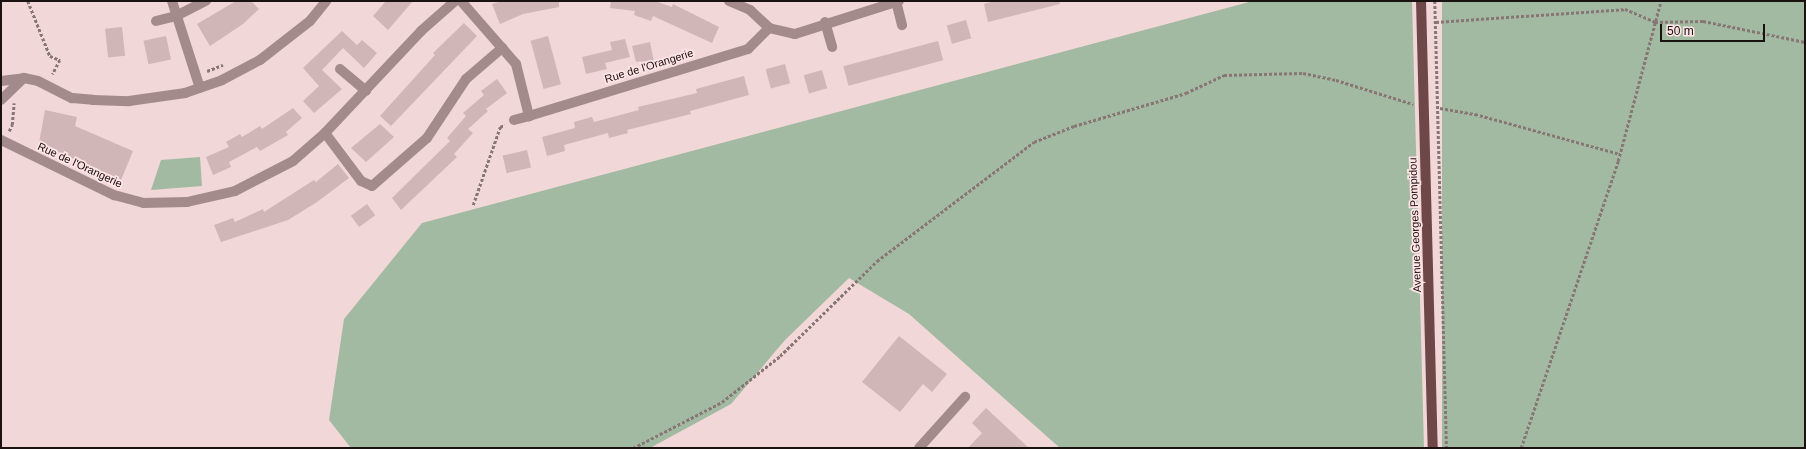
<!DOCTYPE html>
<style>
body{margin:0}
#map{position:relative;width:1806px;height:449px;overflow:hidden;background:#f1d7d7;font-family:Arial,sans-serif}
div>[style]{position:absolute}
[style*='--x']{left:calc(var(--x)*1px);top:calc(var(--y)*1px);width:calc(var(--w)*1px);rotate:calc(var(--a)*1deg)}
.green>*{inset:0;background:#a2baa1;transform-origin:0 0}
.building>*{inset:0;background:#d0b6b7;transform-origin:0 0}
.path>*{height:2.5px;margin-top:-1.25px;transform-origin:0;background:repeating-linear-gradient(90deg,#887676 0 3px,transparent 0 5px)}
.minor>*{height:10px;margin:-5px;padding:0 5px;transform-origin:5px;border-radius:5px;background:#a38b8c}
.major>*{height:10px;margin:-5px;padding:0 5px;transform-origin:5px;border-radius:5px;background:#6e4749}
span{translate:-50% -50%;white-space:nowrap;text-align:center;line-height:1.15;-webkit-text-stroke:3.5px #ffe4e5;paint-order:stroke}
.street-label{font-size:11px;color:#1a1111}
.frame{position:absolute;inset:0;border:2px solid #1a1111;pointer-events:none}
.scale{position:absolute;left:1660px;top:24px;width:105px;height:18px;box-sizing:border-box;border:2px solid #1a1111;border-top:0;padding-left:5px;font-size:12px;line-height:14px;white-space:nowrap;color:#1a1111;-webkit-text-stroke:3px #ffe4e5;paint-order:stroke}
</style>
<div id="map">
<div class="green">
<div style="clip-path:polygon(1253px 1px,1412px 1px,1424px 448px,1060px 448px,909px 314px,849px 278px,785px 340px,731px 404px,650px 448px,351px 448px,329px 420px,344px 319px,422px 223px)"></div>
<div style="left:1442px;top:1px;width:363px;height:447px"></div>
<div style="clip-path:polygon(200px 157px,202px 186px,151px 190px,161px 160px)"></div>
</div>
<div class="building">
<div style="clip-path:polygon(236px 1px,251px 1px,259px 9px,243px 24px,210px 46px,197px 24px)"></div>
<div style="clip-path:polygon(386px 1px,413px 1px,388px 30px,373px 16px)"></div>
<div style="clip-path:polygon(502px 1px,559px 1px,559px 7px,523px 14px,500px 24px,492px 4px)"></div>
<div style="clip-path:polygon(611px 1px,655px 1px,672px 7px,673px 4px,719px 27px,712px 43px,653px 16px,651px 21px,634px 15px,635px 11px,610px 8px)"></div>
<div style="clip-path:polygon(994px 1px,1059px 1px,1060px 4px,988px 22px,984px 4px)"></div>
<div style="left:966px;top:20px;width:19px;height:20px;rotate:74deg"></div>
<div style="clip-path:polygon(464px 23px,477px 36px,391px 126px,380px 116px,435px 55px,433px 53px)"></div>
<div style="left:122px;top:27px;width:29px;height:17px;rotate:84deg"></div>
<div style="clip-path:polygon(342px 31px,357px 45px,362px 40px,377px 53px,364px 68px,343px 48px,322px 70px,342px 89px,314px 113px,303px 101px,319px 86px,303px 68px)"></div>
<div style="left:166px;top:36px;width:24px;height:23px;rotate:78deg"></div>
<div style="left:548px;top:36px;width:50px;height:18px;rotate:75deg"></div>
<div style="clip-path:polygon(625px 39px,630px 57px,605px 63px,607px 69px,586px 74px,582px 57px,612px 50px,610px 42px)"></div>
<div style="left:938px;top:41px;width:20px;height:98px;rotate:75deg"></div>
<div style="clip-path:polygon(650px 42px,654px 62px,642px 65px,641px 61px,636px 62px,632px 46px)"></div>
<div style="left:785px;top:64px;width:20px;height:20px;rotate:75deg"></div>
<div style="left:822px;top:70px;width:19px;height:19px;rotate:74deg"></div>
<div style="clip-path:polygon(744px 76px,749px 95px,690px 111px,691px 114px,627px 130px,628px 133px,609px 138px,608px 133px,564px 145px,565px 151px,547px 156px,542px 137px,575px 128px,574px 122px,592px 117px,594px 122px,639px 110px,638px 107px,697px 93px,696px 89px)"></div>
<div style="clip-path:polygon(497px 79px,507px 93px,486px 109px,488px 111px,468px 129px,473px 133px,454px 154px,457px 157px,401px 210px,392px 198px,450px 141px,447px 138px,466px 116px,463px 113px,484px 95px,481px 91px)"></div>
<div style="clip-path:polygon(293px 108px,302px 118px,286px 132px,288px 135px,260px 151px,257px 147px,229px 162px,231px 167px,213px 175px,206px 157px,229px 147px,226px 142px,240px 134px,242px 137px,260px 126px,262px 129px)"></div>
<div style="clip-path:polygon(45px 110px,77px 117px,75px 126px,133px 151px,121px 180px,39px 143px)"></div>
<div style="clip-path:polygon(380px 124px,394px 137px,366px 162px,351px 148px)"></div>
<div style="left:527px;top:150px;width:18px;height:25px;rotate:77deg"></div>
<div style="clip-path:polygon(338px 164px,349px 178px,317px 202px,288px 220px,221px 242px,214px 225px,233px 218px,235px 222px,263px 209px,264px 212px,314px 180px,316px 182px)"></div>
<div style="left:367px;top:204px;width:14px;height:20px;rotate:54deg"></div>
<div style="clip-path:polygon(899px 336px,947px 374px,932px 392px,923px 384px,900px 412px,862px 382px)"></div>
<div style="clip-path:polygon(986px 408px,1029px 448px,968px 448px,982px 433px,972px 423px)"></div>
</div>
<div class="path">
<div style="--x:28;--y:1;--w:59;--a:68.2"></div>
<div style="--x:50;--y:56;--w:11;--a:22"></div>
<div style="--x:60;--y:60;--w:16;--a:117"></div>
<div style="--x:1435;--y:1;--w:447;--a:88.5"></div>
<div style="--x:1436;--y:22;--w:189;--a:-3.9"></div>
<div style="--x:1625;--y:9;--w:33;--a:23"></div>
<div style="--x:1655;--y:22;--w:48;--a:-1.2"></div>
<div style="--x:1703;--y:21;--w:104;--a:11.6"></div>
<div style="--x:207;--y:71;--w:17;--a:-21"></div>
<div style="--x:1440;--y:108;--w:36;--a:10"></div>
<div style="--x:1475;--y:114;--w:150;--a:15.4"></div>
<div style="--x:9;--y:131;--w:7;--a:-63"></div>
<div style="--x:12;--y:125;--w:22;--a:-85"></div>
<div style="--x:473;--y:205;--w:83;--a:-70.9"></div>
<div style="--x:500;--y:127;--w:5;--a:-22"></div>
<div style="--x:633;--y:448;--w:100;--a:-27.3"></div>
<div style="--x:722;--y:402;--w:74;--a:-38.4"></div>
<div style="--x:780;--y:356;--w:136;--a:-44.4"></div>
<div style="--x:877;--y:261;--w:197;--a:-37.2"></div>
<div style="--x:1034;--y:142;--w:43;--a:-21.8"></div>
<div style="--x:1074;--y:126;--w:117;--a:-16.4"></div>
<div style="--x:1186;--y:93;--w:42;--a:-25.3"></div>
<div style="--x:1224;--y:75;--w:79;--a:-1.5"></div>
<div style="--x:1303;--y:73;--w:34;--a:12"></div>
<div style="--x:1336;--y:80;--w:81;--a:17.3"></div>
<div style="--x:1521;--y:448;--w:303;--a:-71.3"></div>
<div style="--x:1618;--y:161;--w:166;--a:-75"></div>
</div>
<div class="minor">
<div style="--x:172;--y:1;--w:91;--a:72.2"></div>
<div style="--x:461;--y:1;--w:84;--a:48.9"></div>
<div style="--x:516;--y:64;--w:54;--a:76"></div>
<div style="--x:529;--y:116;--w:229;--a:-17"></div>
<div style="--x:748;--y:49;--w:30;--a:-45"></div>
<div style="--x:729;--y:1;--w:23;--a:23"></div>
<div style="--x:750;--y:10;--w:26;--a:43"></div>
<div style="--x:769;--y:28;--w:27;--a:13"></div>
<div style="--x:795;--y:34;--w:109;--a:-17.6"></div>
<div style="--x:896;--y:1;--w:25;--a:76"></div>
<div style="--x:156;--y:21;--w:21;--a:-14"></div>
<div style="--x:176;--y:16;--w:34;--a:-27"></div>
<div style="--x:825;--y:22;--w:26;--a:74"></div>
<div style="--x:340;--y:69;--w:34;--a:40"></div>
<div style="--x:1;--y:81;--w:23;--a:-7"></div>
<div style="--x:24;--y:78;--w:14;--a:12"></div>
<div style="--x:38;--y:81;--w:38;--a:27"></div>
<div style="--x:72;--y:98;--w:21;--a:5"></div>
<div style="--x:93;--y:100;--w:36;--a:2"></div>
<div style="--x:129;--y:101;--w:57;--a:-8.1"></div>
<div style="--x:185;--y:93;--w:39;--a:-19"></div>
<div style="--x:222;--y:80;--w:43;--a:-27.8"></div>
<div style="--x:260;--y:60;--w:63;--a:-38"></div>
<div style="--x:310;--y:21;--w:26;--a:-51"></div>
<div style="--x:1;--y:100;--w:32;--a:-44"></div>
<div style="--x:514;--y:120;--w:16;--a:-15"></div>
<div style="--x:325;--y:133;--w:60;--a:53.1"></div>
<div style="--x:361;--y:181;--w:12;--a:24"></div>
<div style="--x:372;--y:186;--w:73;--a:-41.1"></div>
<div style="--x:427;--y:138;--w:71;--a:-56.5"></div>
<div style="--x:466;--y:79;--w:48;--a:-40.7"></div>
<div style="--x:1;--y:140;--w:126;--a:26"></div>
<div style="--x:114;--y:195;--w:30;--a:15"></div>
<div style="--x:143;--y:203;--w:44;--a:-1.3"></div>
<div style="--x:187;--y:202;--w:49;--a:-12.9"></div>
<div style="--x:235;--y:191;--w:65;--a:-27.3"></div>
<div style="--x:293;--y:161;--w:43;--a:-41.2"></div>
<div style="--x:325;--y:133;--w:140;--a:-46.7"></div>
<div style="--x:421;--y:31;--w:45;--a:-41.4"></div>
<div style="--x:919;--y:448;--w:69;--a:-48"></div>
</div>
<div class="major">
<div style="--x:1421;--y:1;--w:447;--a:88.5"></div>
</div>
<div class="street-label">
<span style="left:649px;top:66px;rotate:-17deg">Rue de l'Orangerie</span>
<span style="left:80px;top:165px;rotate:25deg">Rue de l'Orangerie</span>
<span style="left:1415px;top:225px;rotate:-92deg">Avenue Georges Pompidou</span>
</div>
<div class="frame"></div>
<div class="scale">50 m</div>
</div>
